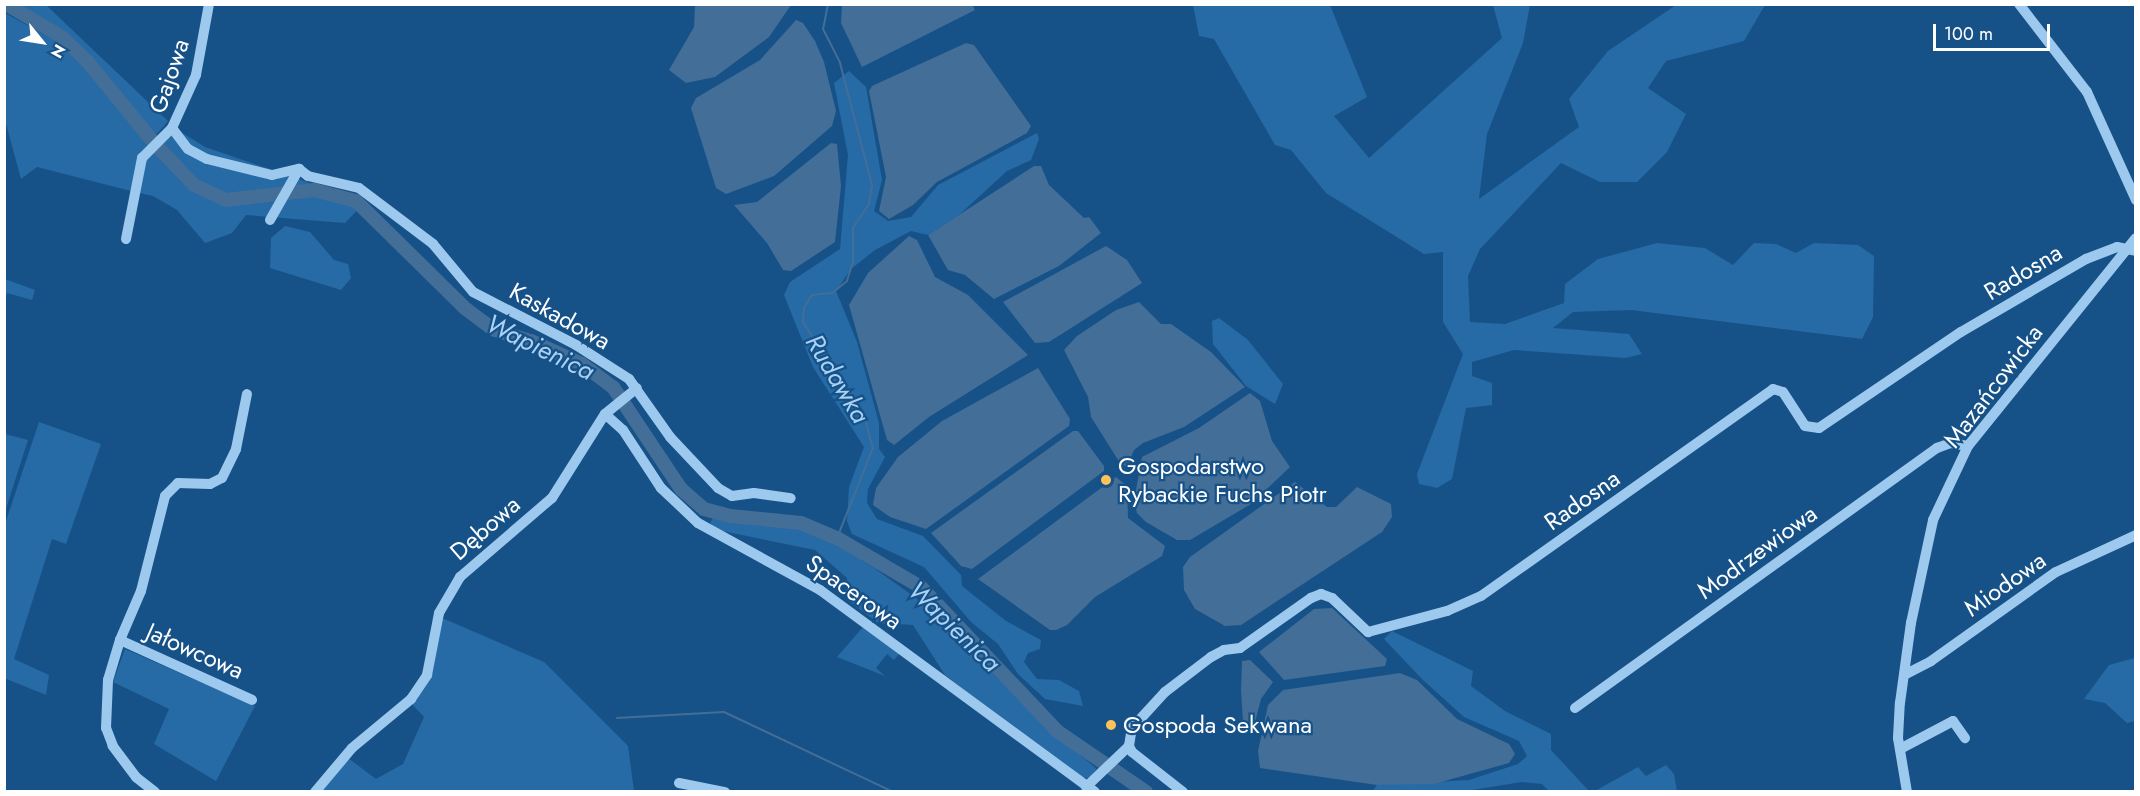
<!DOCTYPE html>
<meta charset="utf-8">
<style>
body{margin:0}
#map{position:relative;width:2140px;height:796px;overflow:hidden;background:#165288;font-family:Jost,sans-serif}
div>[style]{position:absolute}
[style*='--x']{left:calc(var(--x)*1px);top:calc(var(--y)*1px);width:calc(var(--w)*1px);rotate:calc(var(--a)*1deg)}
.green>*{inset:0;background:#266aa6}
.water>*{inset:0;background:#436e97}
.stream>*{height:2px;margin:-1px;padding:0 1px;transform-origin:1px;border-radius:1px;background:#436e97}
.river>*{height:14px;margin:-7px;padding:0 7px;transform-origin:7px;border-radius:7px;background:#436e97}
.minor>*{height:10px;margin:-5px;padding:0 5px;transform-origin:5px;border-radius:5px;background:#9dc9ee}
.dots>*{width:16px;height:16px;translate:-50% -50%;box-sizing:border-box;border:3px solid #165288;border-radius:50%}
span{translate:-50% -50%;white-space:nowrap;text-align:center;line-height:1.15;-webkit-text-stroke:4.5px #165288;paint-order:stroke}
.street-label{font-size:24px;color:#fff}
.poi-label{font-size:24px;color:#fff}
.left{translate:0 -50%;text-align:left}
.water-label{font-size:26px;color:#a9d2f6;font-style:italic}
.frame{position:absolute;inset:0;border:6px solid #fff;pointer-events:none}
.north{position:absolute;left:12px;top:12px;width:60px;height:60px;-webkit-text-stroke:4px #165288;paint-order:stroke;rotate:120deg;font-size:16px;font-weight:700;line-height:24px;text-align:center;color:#fff}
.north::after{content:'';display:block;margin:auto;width:21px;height:27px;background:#fff;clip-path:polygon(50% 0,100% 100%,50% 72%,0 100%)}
.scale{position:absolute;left:1933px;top:24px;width:117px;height:27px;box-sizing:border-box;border:3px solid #fff;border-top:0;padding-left:8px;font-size:18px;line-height:21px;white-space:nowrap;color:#fff;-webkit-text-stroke:4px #165288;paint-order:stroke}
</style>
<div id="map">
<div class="green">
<div style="clip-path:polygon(17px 5px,46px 5px,168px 121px,164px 126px,154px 137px,93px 59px,67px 34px)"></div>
<div style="clip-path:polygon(1193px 5px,1330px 5px,1367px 97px,1334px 116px,1369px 158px,1502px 38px,1493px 5px,1530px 5px,1523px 43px,1487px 134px,1479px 199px,1579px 127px,1569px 99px,1608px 51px,1676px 5px,1765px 5px,1744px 41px,1666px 61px,1648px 88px,1686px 114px,1667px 152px,1637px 182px,1600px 182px,1561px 163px,1480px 249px,1468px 276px,1470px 322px,1505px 324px,1564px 303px,1565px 284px,1598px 259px,1657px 243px,1705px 248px,1733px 265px,1754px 243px,1776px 244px,1796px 253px,1814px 243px,1858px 245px,1874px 256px,1873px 317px,1862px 339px,1631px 310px,1573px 312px,1553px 328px,1629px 334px,1642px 354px,1625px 358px,1514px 350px,1472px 362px,1472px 376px,1492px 383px,1492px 405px,1466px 408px,1452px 479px,1437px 488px,1419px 484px,1417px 474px,1463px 354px,1443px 322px,1443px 252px,1424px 254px,1326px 193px,1291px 150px,1275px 145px,1214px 39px,1199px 36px)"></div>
<div style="clip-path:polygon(5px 13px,54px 40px,80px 60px,149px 147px,131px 191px,37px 167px,21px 179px,5px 120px)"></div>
<div style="clip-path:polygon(849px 71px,866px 87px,882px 180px,874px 211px,888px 221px,911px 217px,938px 185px,1037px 133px,1039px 139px,1031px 160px,1007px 171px,959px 215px,928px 235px,911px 231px,875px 250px,851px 269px,836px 291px,857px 342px,879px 423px,879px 449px,885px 457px,868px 489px,867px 503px,877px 519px,923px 536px,961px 575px,962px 586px,1006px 621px,1041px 640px,1040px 649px,1028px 653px,1024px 662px,1037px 679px,1059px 680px,1079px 691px,1083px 706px,1045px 699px,1018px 674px,998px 644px,971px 622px,924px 567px,852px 534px,847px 521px,849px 487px,864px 447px,813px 367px,784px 295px,790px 282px,840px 249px,848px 155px,834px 83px)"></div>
<div style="clip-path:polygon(176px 129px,205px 147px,365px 202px,345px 223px,246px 215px,232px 233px,205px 243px,177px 210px,153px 196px,135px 192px,143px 159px)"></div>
<div style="clip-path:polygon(285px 226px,310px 232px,334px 260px,348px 264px,351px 278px,341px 290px,270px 268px,271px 238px)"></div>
<div style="clip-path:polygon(5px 279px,35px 290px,32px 300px,7px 293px,5px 299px)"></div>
<div style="clip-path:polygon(1219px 318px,1248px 340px,1283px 384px,1275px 404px,1246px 386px,1213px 344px,1212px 321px)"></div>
<div style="clip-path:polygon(39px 422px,101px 444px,66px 544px,52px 539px,14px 659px,49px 675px,46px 695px,4px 678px,5px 524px)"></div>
<div style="clip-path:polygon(5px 434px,28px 440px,5px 512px,4px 434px)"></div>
<div style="clip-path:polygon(714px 516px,786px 525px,822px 536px,874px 568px,916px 598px,982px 659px,1047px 728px,1097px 769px,1089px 778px,1076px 777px,945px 675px,913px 625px,878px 623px,846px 599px,847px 578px,815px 550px,717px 530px,710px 523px)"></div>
<div style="clip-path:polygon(440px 617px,544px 662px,628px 746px,634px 791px,319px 792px,348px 758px,376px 779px,403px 764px,424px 717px,411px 703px,429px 676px)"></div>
<div style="clip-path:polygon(863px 627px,900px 653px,894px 660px,887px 654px,876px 668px,885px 676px,837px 657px)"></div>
<div style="clip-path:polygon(1392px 631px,1473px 671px,1471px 686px,1505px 711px,1551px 734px,1551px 750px,1589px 791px,1549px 791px,1542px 784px,1522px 782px,1466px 791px,1372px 792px,1377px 785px,1469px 780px,1518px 764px,1527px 756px,1519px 741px,1464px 717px,1422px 679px,1384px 639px)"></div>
<div style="clip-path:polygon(125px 649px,255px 706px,216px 781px,154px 744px,169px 709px,113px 682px)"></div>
<div style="clip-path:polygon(2135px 658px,2135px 721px,2127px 723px,2105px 703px,2084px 699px,2109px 665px)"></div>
<div style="clip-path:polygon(1666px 765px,1674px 774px,1677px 791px,1595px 791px,1638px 767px,1646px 776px)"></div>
</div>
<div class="water">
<div style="clip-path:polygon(695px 5px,695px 4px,791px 5px,769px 37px,715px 77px,686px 83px,669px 70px,694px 27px)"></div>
<div style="clip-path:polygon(842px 5px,972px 4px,975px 10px,862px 67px,841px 23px)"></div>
<div style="clip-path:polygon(796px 20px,803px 23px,815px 41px,824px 62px,836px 111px,832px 126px,774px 176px,726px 194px,716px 188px,691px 108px,696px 98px,760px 60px)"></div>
<div style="clip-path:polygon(966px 43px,974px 45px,1031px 126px,1027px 133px,937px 182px,913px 205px,889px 219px,879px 211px,886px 177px,869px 91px,872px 86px)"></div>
<div style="clip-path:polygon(831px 143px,837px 144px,841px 186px,835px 242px,791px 271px,783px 270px,767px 243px,734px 205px,757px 202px)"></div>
<div style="clip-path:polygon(1034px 166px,1041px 166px,1049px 185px,1084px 218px,1089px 217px,1101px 233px,1059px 266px,994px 299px,965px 275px,948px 270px,928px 235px)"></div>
<div style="clip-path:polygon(909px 236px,917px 240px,935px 277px,968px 295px,1028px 355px,929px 417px,894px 445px,887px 440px,849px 305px,868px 273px)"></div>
<div style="clip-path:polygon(1106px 246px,1127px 260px,1142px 283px,1049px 342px,1035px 343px,1003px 302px)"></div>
<div style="clip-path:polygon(1139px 302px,1161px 324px,1171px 324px,1211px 352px,1245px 387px,1184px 427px,1143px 443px,1134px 450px,1127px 467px,1120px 463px,1091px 417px,1088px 397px,1064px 350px,1077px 336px,1116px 310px)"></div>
<div style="clip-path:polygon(1038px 368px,1070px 419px,1069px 426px,926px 529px,890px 517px,873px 505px,876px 488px,898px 457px,942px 421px)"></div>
<div style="clip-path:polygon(1250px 393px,1260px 401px,1272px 441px,1290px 467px,1251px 504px,1190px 540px,1177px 540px,1146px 522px,1137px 513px,1134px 501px,1142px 457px,1199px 428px)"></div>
<div style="clip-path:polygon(1073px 431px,1078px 431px,1104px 466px,1104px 471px,972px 569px,961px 566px,931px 533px)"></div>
<div style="clip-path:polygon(1116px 477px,1127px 486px,1128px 518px,1165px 546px,1162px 556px,1095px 597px,1067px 625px,1056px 630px,1050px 630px,978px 579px)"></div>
<div style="clip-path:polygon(1295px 482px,1327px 507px,1336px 507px,1357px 487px,1391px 504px,1392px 517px,1382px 532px,1241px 625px,1225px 626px,1195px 609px,1184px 590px,1183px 567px,1190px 557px)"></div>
<div style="clip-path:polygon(1332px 608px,1387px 659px,1385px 666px,1284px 680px,1259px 652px,1314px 609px)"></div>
<div style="clip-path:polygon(1250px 660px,1273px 682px,1261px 699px,1254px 726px,1243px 722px,1241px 690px,1242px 661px)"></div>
<div style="clip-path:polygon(1400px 673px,1417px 680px,1457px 719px,1509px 744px,1515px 754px,1509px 763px,1434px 784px,1377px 785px,1260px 768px,1258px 751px,1268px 705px,1283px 690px)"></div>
</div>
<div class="stream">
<div style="--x:828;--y:4;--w:25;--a:101"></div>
<div style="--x:823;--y:29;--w:38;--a:63"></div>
<div style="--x:840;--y:63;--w:126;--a:75.3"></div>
<div style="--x:872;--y:185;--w:19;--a:99"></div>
<div style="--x:869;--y:204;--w:29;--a:124"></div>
<div style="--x:853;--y:228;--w:34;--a:90"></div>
<div style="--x:853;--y:262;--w:20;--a:108"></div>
<div style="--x:847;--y:281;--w:19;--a:141"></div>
<div style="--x:832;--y:293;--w:20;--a:174"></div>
<div style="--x:812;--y:295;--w:15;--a:122"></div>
<div style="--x:804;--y:308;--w:14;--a:94"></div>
<div style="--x:803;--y:322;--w:115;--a:57.4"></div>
<div style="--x:865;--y:419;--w:30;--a:75"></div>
<div style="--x:873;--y:448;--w:97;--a:111.8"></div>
<div style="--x:617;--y:718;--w:107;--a:-3.2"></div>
<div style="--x:724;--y:712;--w:187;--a:25.3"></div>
</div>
<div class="river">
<div style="--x:6;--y:4;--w:65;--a:30.5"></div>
<div style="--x:62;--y:37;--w:35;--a:44"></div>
<div style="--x:87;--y:61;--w:106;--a:50.7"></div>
<div style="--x:154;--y:143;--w:58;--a:46.4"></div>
<div style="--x:194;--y:185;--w:35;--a:25"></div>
<div style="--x:226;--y:200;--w:89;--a:-6.5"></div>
<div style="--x:314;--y:190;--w:43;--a:14.7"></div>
<div style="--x:356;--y:201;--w:154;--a:44.5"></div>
<div style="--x:466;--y:309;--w:34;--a:37"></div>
<div style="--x:493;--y:329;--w:40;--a:18"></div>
<div style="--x:531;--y:341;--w:56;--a:24.3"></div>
<div style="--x:582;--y:364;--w:39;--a:37"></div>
<div style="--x:613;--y:387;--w:123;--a:56.3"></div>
<div style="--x:681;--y:489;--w:30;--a:41"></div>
<div style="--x:704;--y:509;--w:27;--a:15"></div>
<div style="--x:730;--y:516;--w:71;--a:5.6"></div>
<div style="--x:801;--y:523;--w:39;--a:23"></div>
<div style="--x:837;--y:538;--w:97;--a:30.3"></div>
<div style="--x:921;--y:587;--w:198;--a:46.6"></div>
<div style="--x:1057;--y:731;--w:108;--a:34.4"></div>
</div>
<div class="minor">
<div style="--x:209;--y:4;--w:72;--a:100.4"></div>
<div style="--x:196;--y:75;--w:58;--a:114.4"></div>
<div style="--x:172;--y:128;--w:26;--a:53"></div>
<div style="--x:188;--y:149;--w:21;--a:28"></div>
<div style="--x:207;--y:159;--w:67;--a:13.8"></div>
<div style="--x:272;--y:175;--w:28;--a:-13"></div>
<div style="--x:2019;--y:4;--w:111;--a:52.3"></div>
<div style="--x:2087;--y:92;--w:119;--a:65.6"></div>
<div style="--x:299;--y:169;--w:11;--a:38"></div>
<div style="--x:308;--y:176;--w:52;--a:13.2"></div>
<div style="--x:359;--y:188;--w:93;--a:37.1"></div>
<div style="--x:433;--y:244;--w:62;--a:50.2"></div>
<div style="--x:473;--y:292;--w:116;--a:27.2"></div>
<div style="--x:576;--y:345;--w:63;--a:32.7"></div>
<div style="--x:629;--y:379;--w:71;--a:54.7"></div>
<div style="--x:670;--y:437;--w:70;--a:46.7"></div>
<div style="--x:718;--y:488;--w:16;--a:30"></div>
<div style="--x:732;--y:496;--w:22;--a:-8"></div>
<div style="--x:754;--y:493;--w:37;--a:8"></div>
<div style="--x:270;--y:220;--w:59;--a:-60.4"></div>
<div style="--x:126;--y:239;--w:83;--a:-78.8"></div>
<div style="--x:142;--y:158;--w:42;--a:-45"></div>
<div style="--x:605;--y:414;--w:24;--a:42"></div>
<div style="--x:623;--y:430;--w:69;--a:56.8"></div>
<div style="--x:661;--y:488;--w:51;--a:43.4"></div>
<div style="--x:698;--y:523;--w:139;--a:28.8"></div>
<div style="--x:820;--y:590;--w:341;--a:36.3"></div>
<div style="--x:120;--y:640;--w:145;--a:24.4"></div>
<div style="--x:1904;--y:675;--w:30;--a:-27"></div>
<div style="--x:1931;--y:661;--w:153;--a:-35.5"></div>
<div style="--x:2056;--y:572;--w:88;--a:-24.8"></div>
<div style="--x:1575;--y:708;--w:446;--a:-35.7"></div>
<div style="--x:1937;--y:448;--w:15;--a:-20"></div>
<div style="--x:1951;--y:443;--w:17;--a:10"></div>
<div style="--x:1900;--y:749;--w:60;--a:-27.8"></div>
<div style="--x:1953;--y:721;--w:21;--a:55"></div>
<div style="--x:679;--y:783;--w:47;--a:11.1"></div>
<div style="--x:1086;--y:787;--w:59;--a:-43.6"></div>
<div style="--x:155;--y:792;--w:24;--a:-142"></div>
<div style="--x:136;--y:777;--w:39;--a:-127"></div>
<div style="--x:113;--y:746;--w:19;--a:-111"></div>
<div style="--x:106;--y:728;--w:48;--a:-87.6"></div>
<div style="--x:108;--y:680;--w:42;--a:-73.3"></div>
<div style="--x:120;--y:640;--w:53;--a:-66.8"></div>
<div style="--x:141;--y:591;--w:98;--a:-75.8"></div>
<div style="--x:165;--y:496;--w:18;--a:-45"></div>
<div style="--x:178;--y:483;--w:32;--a:2"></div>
<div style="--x:210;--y:484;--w:13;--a:-27"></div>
<div style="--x:222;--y:478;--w:32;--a:-64"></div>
<div style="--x:236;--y:449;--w:56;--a:-78.7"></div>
<div style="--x:315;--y:792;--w:57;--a:-49.9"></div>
<div style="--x:352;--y:748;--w:77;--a:-39.7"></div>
<div style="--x:411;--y:699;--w:29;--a:-56"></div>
<div style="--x:427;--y:675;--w:63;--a:-79"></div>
<div style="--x:439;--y:613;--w:42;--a:-59.7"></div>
<div style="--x:460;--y:577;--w:121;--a:-40.7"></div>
<div style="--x:552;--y:498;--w:99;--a:-57.8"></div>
<div style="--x:605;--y:414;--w:41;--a:-39.1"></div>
<div style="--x:1183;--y:792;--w:65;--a:-141.9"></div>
<div style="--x:1132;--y:752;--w:7;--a:-117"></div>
<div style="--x:1129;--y:746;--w:18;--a:-81"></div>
<div style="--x:1132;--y:728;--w:49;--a:-47.5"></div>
<div style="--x:1165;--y:692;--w:58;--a:-37.3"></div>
<div style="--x:1211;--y:657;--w:15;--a:-28"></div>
<div style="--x:1224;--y:650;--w:16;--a:-7"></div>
<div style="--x:1240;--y:648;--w:87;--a:-35.2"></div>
<div style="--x:1311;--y:598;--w:11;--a:-22"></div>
<div style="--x:1321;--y:594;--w:12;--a:20"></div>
<div style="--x:1332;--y:598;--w:50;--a:43.4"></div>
<div style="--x:1368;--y:632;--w:82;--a:-14.9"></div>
<div style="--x:1447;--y:611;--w:37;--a:-24"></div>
<div style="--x:1481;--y:596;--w:358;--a:-35.3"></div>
<div style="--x:1773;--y:389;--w:10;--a:17"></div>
<div style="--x:1783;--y:392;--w:40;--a:57.1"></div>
<div style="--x:1805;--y:426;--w:14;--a:8"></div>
<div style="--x:1819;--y:428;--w:171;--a:-34.1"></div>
<div style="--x:1961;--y:332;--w:145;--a:-30.3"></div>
<div style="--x:2086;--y:259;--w:33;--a:-21"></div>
<div style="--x:2117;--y:247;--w:19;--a:12"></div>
<div style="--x:1907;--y:792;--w:55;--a:-99.5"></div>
<div style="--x:1898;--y:738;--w:35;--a:-87"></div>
<div style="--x:1900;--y:703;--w:81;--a:-82.2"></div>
<div style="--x:1911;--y:623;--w:105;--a:-77.9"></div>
<div style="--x:1933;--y:520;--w:82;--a:-64.7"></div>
<div style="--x:1968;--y:446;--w:267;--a:-51.1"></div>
</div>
<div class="dots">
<div style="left:1106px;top:480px;background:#ffc25b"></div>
<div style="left:1111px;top:725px;background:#ffc25b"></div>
</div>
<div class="street-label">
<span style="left:169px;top:76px;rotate:-71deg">Gajowa</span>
<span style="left:2023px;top:272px;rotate:-31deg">Radosna</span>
<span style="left:560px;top:316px;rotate:29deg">Kaskadowa</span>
<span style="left:1993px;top:386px;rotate:-53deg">Mazańcowicka</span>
<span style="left:1582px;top:500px;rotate:-35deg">Radosna</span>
<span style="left:485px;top:528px;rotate:-41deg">Dębowa</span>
<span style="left:1757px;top:552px;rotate:-36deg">Modrzewiowa</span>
<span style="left:2005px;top:584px;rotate:-35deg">Miodowa</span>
<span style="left:854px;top:592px;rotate:35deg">Spacerowa</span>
<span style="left:195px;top:651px;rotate:24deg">Jałowcowa</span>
</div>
<div class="poi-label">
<span class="left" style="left:1118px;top:480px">Gospodarstwo<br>Rybackie Fuchs Piotr</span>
<span class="left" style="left:1123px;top:725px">Gospoda Sekwana</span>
</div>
<div class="water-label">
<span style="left:540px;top:348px;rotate:26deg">Wapienica</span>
<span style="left:837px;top:379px;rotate:59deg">Rudawka</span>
<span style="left:954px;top:627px;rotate:44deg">Wapienica</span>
</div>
<div class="frame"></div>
<div class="north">N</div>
<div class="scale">100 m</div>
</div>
